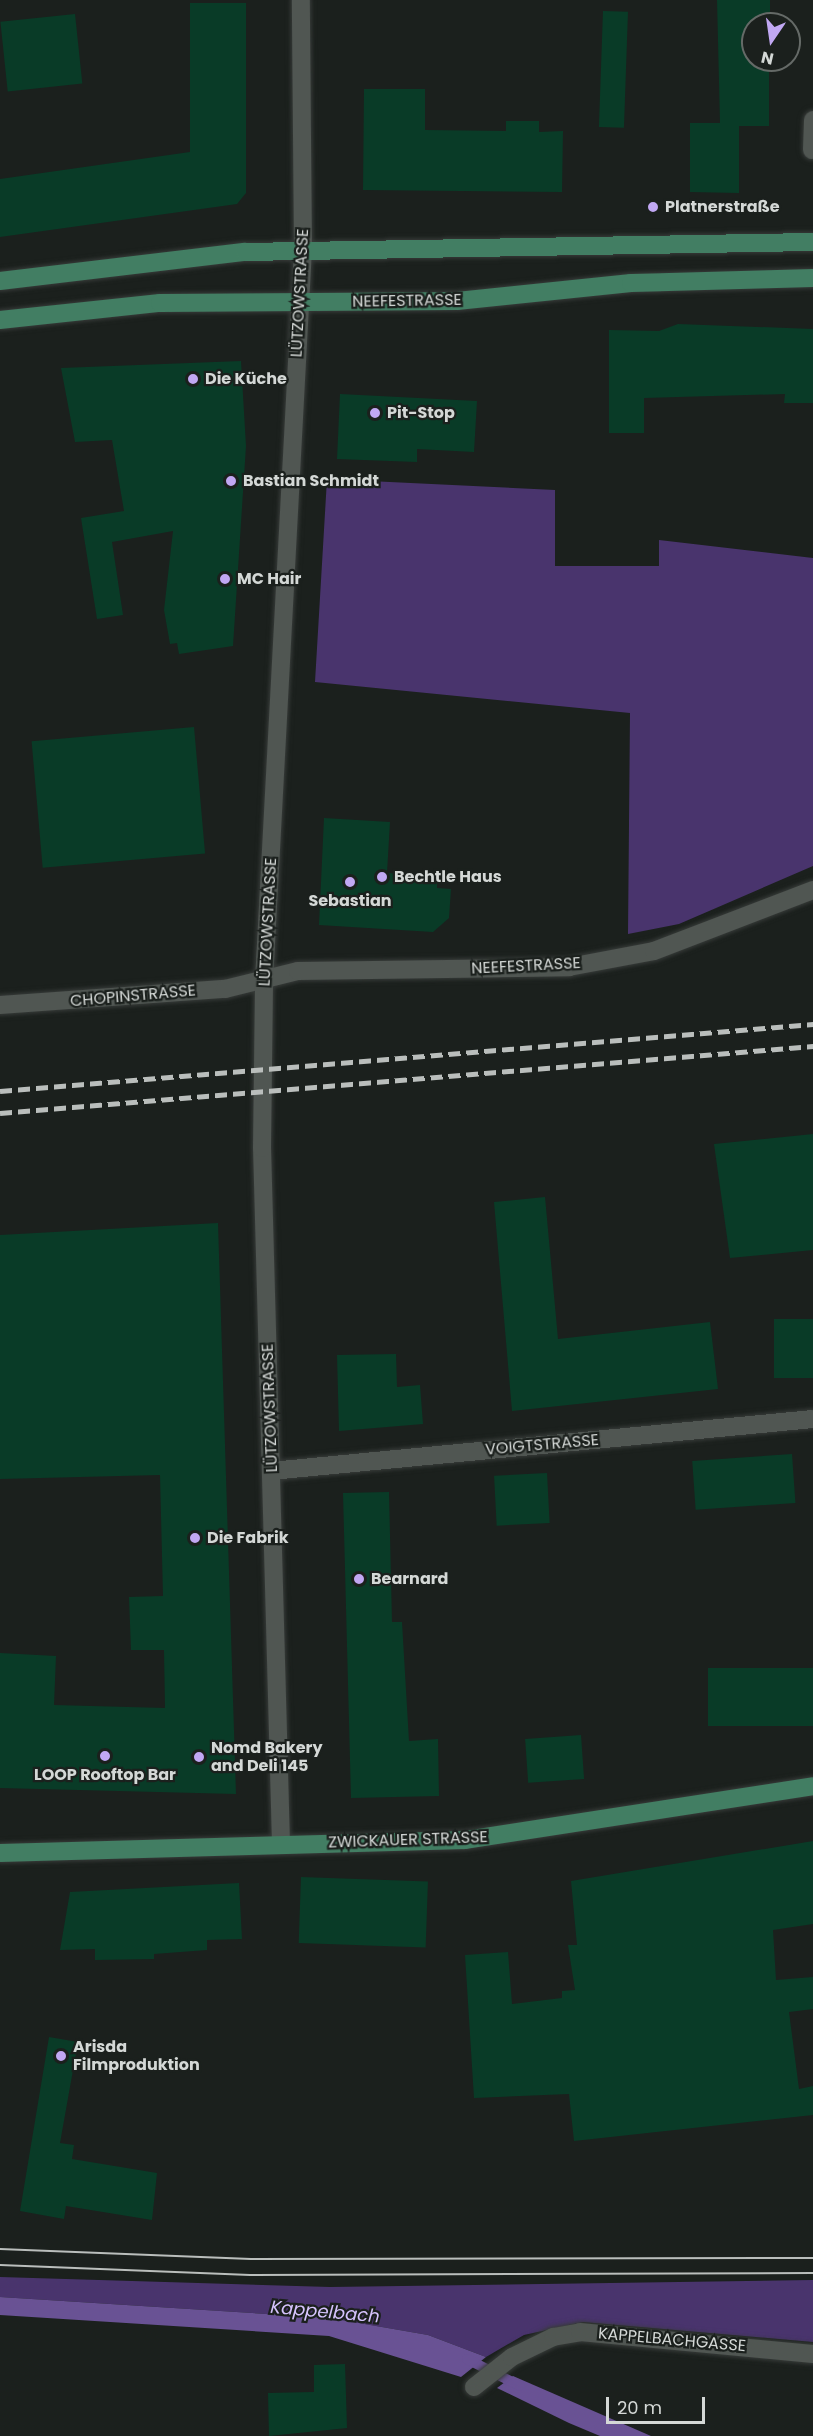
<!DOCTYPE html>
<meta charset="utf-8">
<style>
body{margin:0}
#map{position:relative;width:813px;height:2436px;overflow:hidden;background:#1b201d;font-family:Poppins,sans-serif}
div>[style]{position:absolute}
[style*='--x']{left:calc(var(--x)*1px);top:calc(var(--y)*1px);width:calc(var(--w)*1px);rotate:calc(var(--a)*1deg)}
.green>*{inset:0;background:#49346d}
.water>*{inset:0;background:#695294}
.stream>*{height:10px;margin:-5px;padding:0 5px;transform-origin:5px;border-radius:5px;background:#695294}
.building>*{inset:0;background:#093b27;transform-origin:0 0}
.roads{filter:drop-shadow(0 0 2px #373b39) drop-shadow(0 0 2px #373b39)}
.minor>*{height:18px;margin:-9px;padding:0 9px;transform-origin:9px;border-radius:9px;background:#505652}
.major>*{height:18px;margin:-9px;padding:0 9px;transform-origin:9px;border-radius:9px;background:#427e63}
.tram>*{height:1.5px;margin:-0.75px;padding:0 0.75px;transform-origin:0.75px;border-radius:0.75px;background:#babebc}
.rail>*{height:4.5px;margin-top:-2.25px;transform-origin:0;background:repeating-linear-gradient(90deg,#babebc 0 12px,transparent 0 18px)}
.dots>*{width:16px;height:16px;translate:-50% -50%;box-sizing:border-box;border:3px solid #1b201d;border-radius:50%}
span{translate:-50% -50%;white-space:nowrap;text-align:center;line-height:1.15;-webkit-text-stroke:4.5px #1b201d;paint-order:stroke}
.poi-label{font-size:16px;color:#d4d8d6;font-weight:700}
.left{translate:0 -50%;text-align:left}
.street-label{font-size:16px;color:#d4d8d6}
.water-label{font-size:18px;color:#d5c3fc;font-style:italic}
.north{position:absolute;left:741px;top:12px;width:60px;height:60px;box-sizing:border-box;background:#1b201d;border:2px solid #656a67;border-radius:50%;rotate:193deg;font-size:16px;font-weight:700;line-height:24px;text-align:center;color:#d4d8d6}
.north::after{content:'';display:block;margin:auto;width:21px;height:27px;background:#c1a8f3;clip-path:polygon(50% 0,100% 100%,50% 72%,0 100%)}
.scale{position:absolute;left:606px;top:2397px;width:99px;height:27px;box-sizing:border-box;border:3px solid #d4d8d6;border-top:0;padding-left:8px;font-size:18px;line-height:21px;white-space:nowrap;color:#d4d8d6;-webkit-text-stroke:4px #1b201d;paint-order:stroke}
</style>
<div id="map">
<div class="green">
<div style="clip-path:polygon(327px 479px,555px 490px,555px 566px,659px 566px,659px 540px,813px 558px,813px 866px,679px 924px,628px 934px,630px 713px,315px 682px)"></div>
<div style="clip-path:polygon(0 2277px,330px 2287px,813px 2280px,813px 2342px,583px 2322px,524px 2335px,486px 2357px,428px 2335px,330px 2318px,0 2297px)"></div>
</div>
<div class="water">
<div style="clip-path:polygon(0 2297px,330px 2318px,428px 2335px,486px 2357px,461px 2377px,329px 2336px,0 2315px)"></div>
<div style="clip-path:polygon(513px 2376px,651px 2436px,600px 2436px,569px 2423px,497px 2388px)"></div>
</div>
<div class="stream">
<div style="--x:467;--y:2359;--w:59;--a:27"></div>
</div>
<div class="building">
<div style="clip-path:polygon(717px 0,770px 0,770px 24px,753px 24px,753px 60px,769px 60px,769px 126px,739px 126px,739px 193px,690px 192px,690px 123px,720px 123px)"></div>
<div style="clip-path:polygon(190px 3px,246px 3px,246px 193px,237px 204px,0 237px,0 179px,190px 152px)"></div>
<div style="left:603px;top:11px;width:25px;height:116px;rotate:2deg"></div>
<div style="left:75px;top:14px;width:70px;height:75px;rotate:84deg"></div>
<div style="clip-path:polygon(364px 89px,425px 89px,425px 130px,506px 131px,506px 121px,539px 121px,539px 132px,563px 131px,562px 192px,363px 190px)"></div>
<div style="clip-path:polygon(678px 324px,813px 329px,813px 403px,784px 403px,785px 394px,644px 398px,644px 433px,609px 433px,609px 330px,659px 331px)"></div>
<div style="clip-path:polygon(241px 361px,246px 446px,233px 646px,179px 654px,177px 643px,170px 644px,164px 610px,173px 531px,112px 542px,123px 615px,97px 619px,81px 518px,124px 511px,112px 440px,75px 442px,61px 368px)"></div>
<div style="clip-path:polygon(340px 394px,477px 401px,474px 452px,417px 449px,417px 462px,337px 459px)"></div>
<div style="left:194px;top:727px;width:127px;height:163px;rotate:85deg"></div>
<div style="clip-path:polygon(324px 818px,390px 822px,387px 873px,437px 876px,437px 888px,451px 889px,449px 918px,433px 932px,319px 925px)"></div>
<div style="clip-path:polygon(813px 1134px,813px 1250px,730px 1258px,714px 1144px)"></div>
<div style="clip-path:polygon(545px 1197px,558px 1339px,710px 1322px,718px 1389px,512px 1411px,494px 1202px)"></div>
<div style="clip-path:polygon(218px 1223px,236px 1794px,0 1788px,0 1653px,56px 1656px,54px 1705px,165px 1708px,164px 1650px,131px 1650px,129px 1597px,163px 1596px,160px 1475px,0 1479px,0 1235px)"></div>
<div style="left:813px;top:1319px;width:59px;height:39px;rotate:90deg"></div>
<div style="clip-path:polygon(396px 1354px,397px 1387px,420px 1385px,423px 1424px,339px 1431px,337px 1355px)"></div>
<div style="left:792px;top:1454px;width:49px;height:100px;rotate:86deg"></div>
<div style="left:547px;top:1473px;width:50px;height:53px;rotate:87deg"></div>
<div style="clip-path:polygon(389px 1492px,392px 1622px,402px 1622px,409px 1741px,438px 1739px,439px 1796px,351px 1798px,343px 1493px)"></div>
<div style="left:813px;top:1668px;width:58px;height:105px;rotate:90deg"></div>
<div style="left:581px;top:1735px;width:44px;height:56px;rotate:86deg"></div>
<div style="clip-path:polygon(813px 1841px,813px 1924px,773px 1930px,776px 1980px,813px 1977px,813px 2009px,789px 2012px,799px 2089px,813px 2086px,813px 2115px,574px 2141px,569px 2094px,474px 2098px,465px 1955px,508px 1952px,512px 2004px,562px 1998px,562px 1991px,575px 1990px,568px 1945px,577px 1945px,571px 1881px)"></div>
<div style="left:301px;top:1877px;width:127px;height:66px;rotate:2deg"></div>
<div style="clip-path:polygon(239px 1883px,242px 1939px,207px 1940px,207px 1950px,154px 1954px,154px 1959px,95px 1960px,95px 1949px,60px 1950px,70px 1892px)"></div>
<div style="clip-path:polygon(49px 2037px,78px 2042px,60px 2143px,74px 2145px,72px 2159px,157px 2173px,152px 2220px,66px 2206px,64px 2219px,20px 2211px)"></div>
<div style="clip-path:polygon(345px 2364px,347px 2428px,269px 2436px,268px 2393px,314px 2392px,314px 2365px)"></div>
</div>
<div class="roads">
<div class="minor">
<div style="--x:812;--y:150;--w:30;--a:-88"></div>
<div style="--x:0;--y:1005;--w:226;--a:-4.1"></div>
<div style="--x:225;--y:989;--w:75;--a:-13.9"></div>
<div style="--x:298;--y:971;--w:271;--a:-0.8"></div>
<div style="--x:569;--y:967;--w:86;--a:-10.7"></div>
<div style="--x:654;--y:951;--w:170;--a:-21"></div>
<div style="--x:271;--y:1471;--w:544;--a:-5.48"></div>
<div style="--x:281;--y:1844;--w:696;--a:-91.56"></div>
<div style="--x:262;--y:1148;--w:167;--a:-89.3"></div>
<div style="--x:264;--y:981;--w:732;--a:-86.95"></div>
<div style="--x:303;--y:250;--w:250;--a:-90.5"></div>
<div style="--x:474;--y:2387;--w:48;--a:-38.3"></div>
<div style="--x:512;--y:2357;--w:46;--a:-26"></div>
<div style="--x:553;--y:2337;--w:27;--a:-10"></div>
<div style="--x:580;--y:2332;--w:234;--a:5.4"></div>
</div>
<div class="major">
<div style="--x:0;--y:281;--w:247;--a:-6.8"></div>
<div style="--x:245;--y:252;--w:568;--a:-1.01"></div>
<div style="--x:0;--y:320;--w:161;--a:-6.1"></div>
<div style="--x:160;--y:303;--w:297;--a:-0.4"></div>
<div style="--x:457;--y:301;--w:175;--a:-5.9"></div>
<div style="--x:631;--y:283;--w:182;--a:-1.6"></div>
<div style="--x:0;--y:1853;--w:465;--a:-1.6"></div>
<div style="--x:465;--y:1840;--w:352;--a:-8.8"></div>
</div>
</div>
<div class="tram">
<div style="--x:0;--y:2249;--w:251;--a:2.3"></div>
<div style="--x:251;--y:2259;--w:562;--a:-0.1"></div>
<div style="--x:0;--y:2265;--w:250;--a:2.3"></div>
<div style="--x:250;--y:2275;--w:563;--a:-0.2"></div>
</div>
<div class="rail">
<div style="--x:0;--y:1091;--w:816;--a:-4.71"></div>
<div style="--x:0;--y:1113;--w:816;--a:-4.71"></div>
</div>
<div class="dots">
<div style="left:653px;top:207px;background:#c1a8f3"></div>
<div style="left:193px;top:379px;background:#c1a8f3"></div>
<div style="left:375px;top:413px;background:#c1a8f3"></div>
<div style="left:231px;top:481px;background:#c1a8f3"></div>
<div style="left:225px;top:579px;background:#c1a8f3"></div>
<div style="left:382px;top:877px;background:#c1a8f3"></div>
<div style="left:350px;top:882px;background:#c1a8f3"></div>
<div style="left:195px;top:1538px;background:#c1a8f3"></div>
<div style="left:359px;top:1579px;background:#c1a8f3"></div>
<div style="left:105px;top:1756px;background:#c1a8f3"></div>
<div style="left:199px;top:1757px;background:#c1a8f3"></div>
<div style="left:61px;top:2056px;background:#c1a8f3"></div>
</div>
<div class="poi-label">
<span class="left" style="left:665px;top:207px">Platnerstraße</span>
<span class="left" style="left:205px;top:379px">Die Küche</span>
<span class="left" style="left:387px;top:413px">Pit-Stop</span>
<span class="left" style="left:243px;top:481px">Bastian Schmidt</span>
<span class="left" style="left:237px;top:579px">MC Hair</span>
<span class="left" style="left:394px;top:877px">Bechtle Haus</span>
<span style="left:350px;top:901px">Sebastian</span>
<span class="left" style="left:207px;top:1538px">Die Fabrik</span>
<span class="left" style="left:371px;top:1579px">Bearnard</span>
<span class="left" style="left:211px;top:1757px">Nomd Bakery<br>and Deli 145</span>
<span style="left:105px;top:1775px">LOOP Rooftop Bar</span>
<span class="left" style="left:73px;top:2056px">Arisda<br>Filmproduktion</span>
</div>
<div class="street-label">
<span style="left:300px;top:293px;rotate:-87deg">LÜTZOWSTRASSE</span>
<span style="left:407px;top:301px;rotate:-1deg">NEEFESTRASSE</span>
<span style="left:268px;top:922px;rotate:-87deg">LÜTZOWSTRASSE</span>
<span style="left:526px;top:966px;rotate:-3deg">NEEFESTRASSE</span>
<span style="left:133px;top:996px;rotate:-5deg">CHOPINSTRASSE</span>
<span style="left:270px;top:1408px;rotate:-92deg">LÜTZOWSTRASSE</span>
<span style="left:542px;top:1445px;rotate:-5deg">VOIGTSTRASSE</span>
<span style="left:408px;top:1840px;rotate:-2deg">ZWICKAUER STRASSE</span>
<span style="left:672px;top:2340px;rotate:5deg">KAPPELBACHGASSE</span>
</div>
<div class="water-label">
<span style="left:325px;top:2312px;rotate:5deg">Kappelbach</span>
</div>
<div class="north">N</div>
<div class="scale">20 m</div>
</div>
